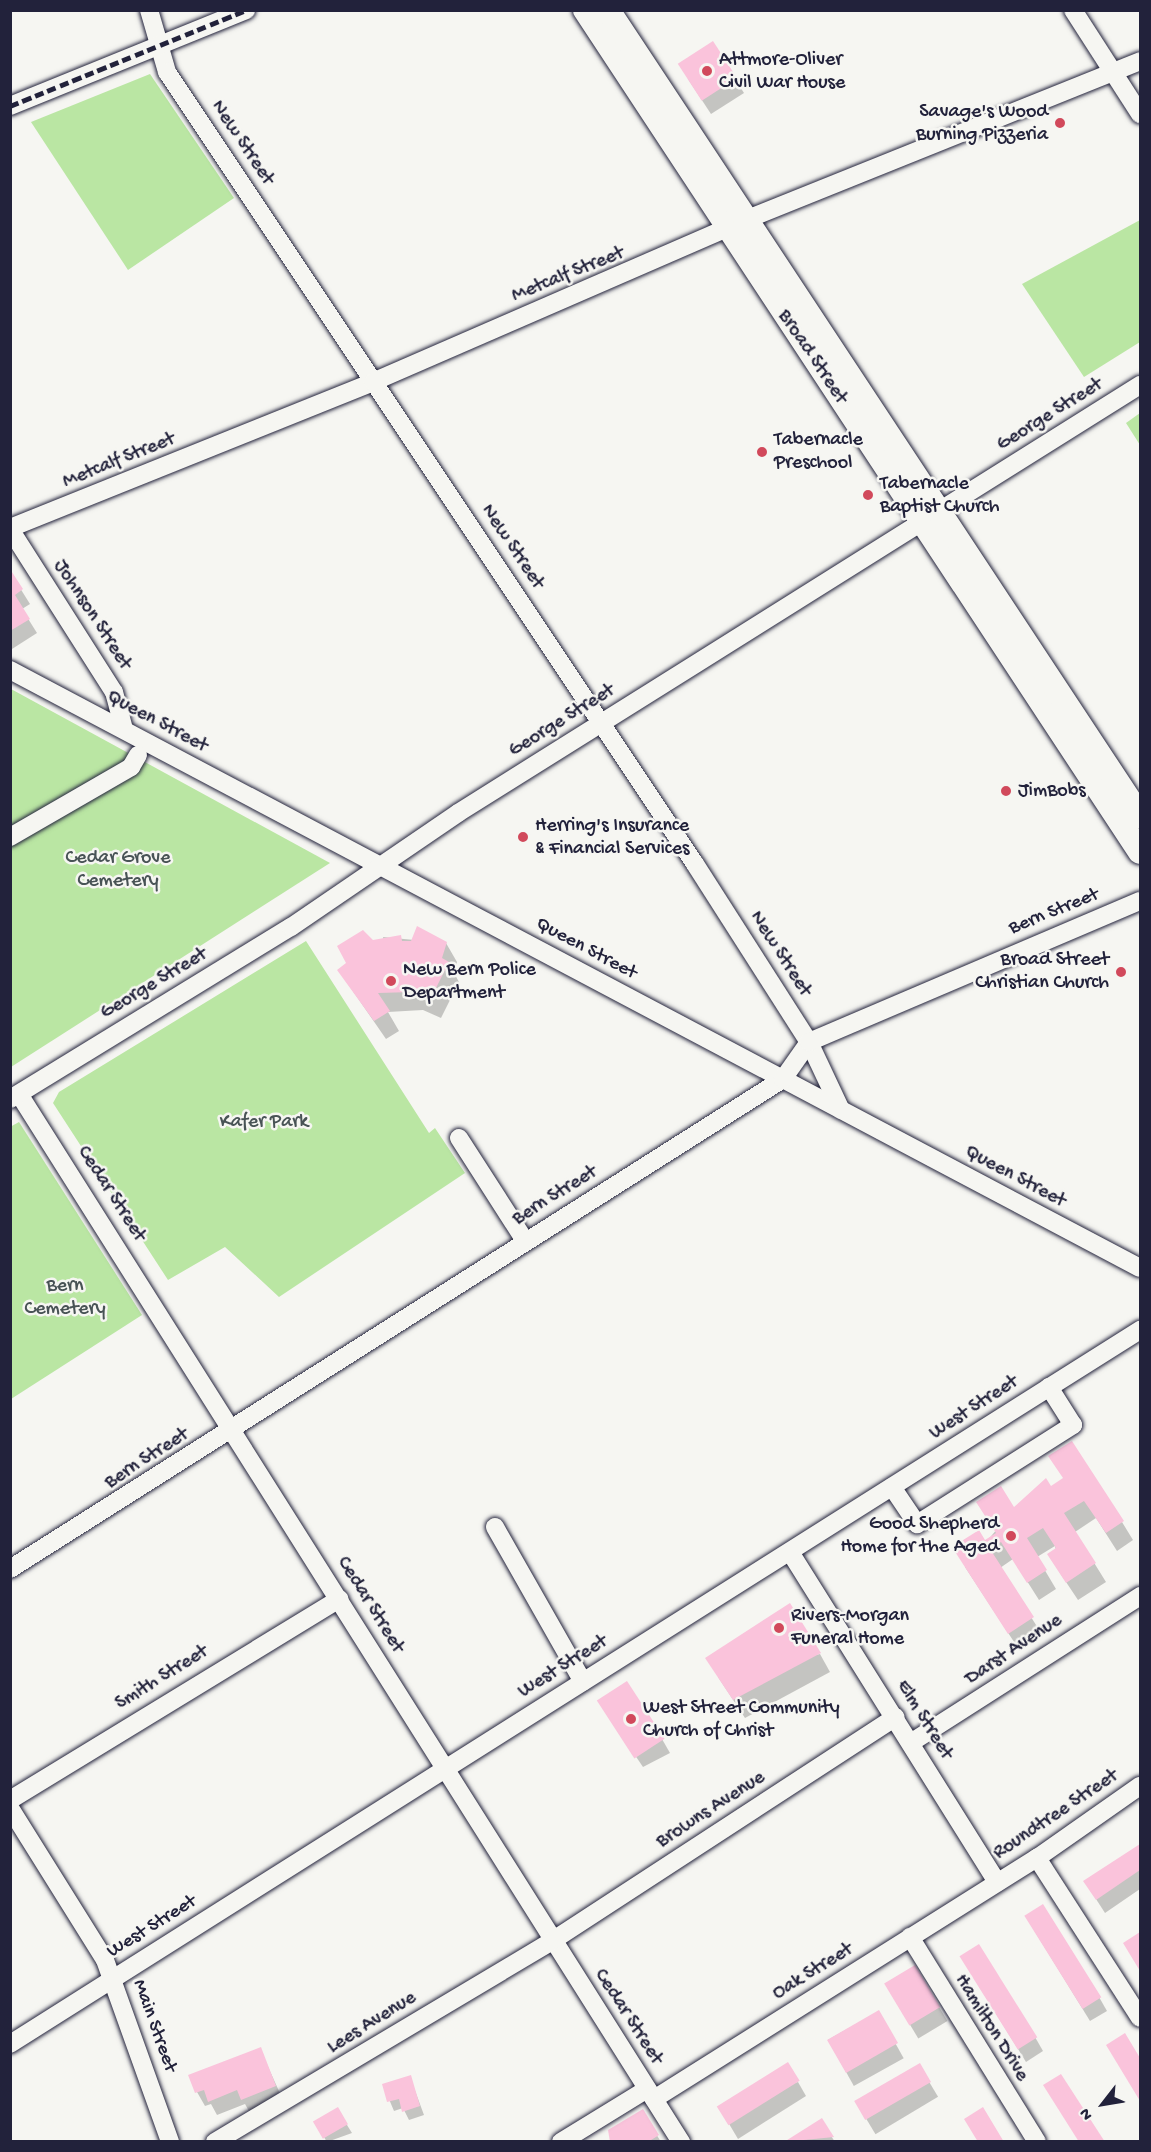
<!DOCTYPE html>
<style>
body{margin:0}
#map{position:relative;width:1151px;height:2152px;overflow:hidden;background:#f6f6f2;font-family:"Gochi Hand",sans-serif}
div>[style]{position:absolute}
[style*='--x']{left:calc(var(--x)*1px);top:calc(var(--y)*1px);width:calc(var(--w)*1px);rotate:calc(var(--a)*1deg)}
.green>*{inset:0;background:#bae6a3}
.shadow>*{inset:0;background:#0003;transform-origin:0 0}
.building>*{inset:0;background:#fac3db;transform-origin:0 0}
.roads{filter:drop-shadow(0 0 2px #22223b) drop-shadow(0 0 2px #22223b)}
.minor>*{height:18px;margin:-9px;padding:0 9px;transform-origin:9px;border-radius:9px;background:#f6f6f2}
.major>*{height:24px;margin:-12px;padding:0 12px;transform-origin:12px;border-radius:12px;background:#f6f6f2}
.rail>*{height:4.5px;margin-top:-2.25px;transform-origin:0;background:repeating-linear-gradient(90deg,#22223b 0 9px,transparent 0 13.5px)}
.dots>*{width:16px;height:16px;translate:-50% -50%;box-sizing:border-box;border:3px solid #f6f6f2;border-radius:50%}
span{translate:-50% -50%;white-space:nowrap;text-align:center;line-height:1.15;-webkit-text-stroke:5px #f6f6f2;paint-order:stroke}
.poi-label{font-size:20px;color:#22223b}
.left{translate:0 -50%;text-align:left}
.right{translate:-100% -50%;text-align:right}
.street-label{font-size:20px;color:#22223b}
.park-label{font-size:20px;color:#485355}
.frame{position:absolute;inset:0;border:12px solid #22223b;pointer-events:none}
.north{position:absolute;left:1073px;top:2074px;width:60px;height:60px;-webkit-text-stroke:4px #f6f6f2;paint-order:stroke;rotate:239deg;font-size:16px;font-weight:700;line-height:24px;text-align:center;color:#22223b}
.north::after{content:'';display:block;margin:auto;width:21px;height:27px;background:#22223b;clip-path:polygon(50% 0,100% 100%,50% 72%,0 100%)}
</style>
<div id="map">
<div class="green">
<div style="clip-path:polygon(150px 74px,234px 198px,128px 270px,31px 122px)"></div>
<div style="clip-path:polygon(1140px 220px,1140px 342px,1084px 377px,1022px 284px)"></div>
<div style="clip-path:polygon(1140px 413px,1140px 445px,1126px 423px)"></div>
<div style="clip-path:polygon(11px 689px,330px 863px,11px 1067px)"></div>
<div style="clip-path:polygon(306px 941px,429px 1133px,435px 1128px,465px 1173px,279px 1297px,225px 1247px,168px 1280px,53px 1103px,59px 1092px)"></div>
<div style="clip-path:polygon(19px 1122px,142px 1315px,11px 1399px,10px 1127px)"></div>
</div>
<div class="shadow">
<div style="clip-path:polygon(712px 43px,744px 93px,711px 114px,688px 79px)"></div>
<div style="clip-path:polygon(10px 572px,30px 604px,22px 609px,37px 633px,12px 649px)"></div>
<div style="clip-path:polygon(383px 937px,446px 943px,457px 962px,454px 973px,459px 982px,441px 1018px,423px 1010px,388px 1012px,399px 1031px,386px 1039px,339px 971px,372px 942px,384px 942px)"></div>
<div style="clip-path:polygon(1064px 1479px,1122px 1522px,1133px 1540px,1117px 1551px,1096px 1518px,1075px 1532px,1106px 1582px,1078px 1600px,1060px 1573px,1055px 1546px,1037px 1557px,1056px 1589px,1039px 1600px,1013px 1559px,1000px 1568px,1043px 1636px,1020px 1651px,965px 1567px,1014px 1509px)"></div>
<div style="clip-path:polygon(820px 1654px,830px 1672px,745px 1718px,718px 1677px)"></div>
<div style="clip-path:polygon(607px 1714px,662px 1739px,670px 1753px,643px 1767px)"></div>
<div style="clip-path:polygon(1140px 1846px,1140px 1889px,1105px 1913px,1085px 1882px)"></div>
<div style="clip-path:polygon(1034px 1930px,1099px 1997px,1107px 2011px,1090px 2021px)"></div>
<div style="left:915px;top:1967px;width:63px;height:34px;rotate:59deg"></div>
<div style="clip-path:polygon(969px 1970px,1035px 2037px,1043px 2051px,1026px 2062px)"></div>
<div style="left:878px;top:2012px;width:53px;height:57px;rotate:61deg"></div>
<div style="clip-path:polygon(1125px 2035px,1140px 2061px,1140px 2099px,1116px 2059px)"></div>
<div style="clip-path:polygon(260px 2049px,283px 2100px,250px 2113px,245px 2104px,217px 2115px,211px 2104px,205px 2106px,197px 2092px)"></div>
<div style="left:919px;top:2065px;width:37px;height:73px;rotate:59deg"></div>
<div style="clip-path:polygon(410px 2077px,424px 2115px,409px 2120px,403px 2108px,394px 2111px,383px 2085px)"></div>
<div style="clip-path:polygon(798px 2082px,806px 2096px,738px 2139px,719px 2107px)"></div>
<div style="clip-path:polygon(337px 2109px,352px 2133px,327px 2142px,315px 2123px)"></div>
<div style="clip-path:polygon(642px 2111px,661px 2142px,615px 2142px)"></div>
<div style="clip-path:polygon(821px 2120px,835px 2142px,787px 2142px)"></div>
</div>
<div class="building">
<div style="left:713px;top:41px;width:44px;height:42px;rotate:57deg"></div>
<div style="clip-path:polygon(10px 569px,23px 589px,15px 595px,30px 619px,10px 631px)"></div>
<div style="clip-path:polygon(417px 926px,447px 942px,442px 958px,449px 962px,430px 1000px,412px 992px,378px 993px,390px 1011px,374px 1021px,337px 970px,346px 963px,337px 946px,363px 930px,373px 940px,401px 935px,402px 941px,411px 941px)"></div>
<div style="clip-path:polygon(1072px 1441px,1124px 1521px,1106px 1533px,1084px 1501px,1064px 1513px,1096px 1563px,1066px 1583px,1047px 1554px,1056px 1548px,1043px 1528px,1027px 1538px,1047px 1570px,1027px 1583px,1001px 1542px,990px 1549px,1034px 1617px,1008px 1634px,952px 1547px,979px 1530px,985px 1540px,996px 1533px,976px 1502px,1001px 1486px,1014px 1507px,1046px 1478px,1051px 1486px,1063px 1478px,1048px 1456px)"></div>
<div style="clip-path:polygon(790px 1603px,821px 1653px,733px 1700px,705px 1658px)"></div>
<div style="left:627px;top:1681px;width:69px;height:36px;rotate:57deg"></div>
<div style="clip-path:polygon(1140px 1844px,1140px 1870px,1096px 1900px,1083px 1881px)"></div>
<div style="left:1043px;top:1904px;width:110px;height:22px;rotate:58deg"></div>
<div style="clip-path:polygon(1140px 1932px,1140px 1971px,1123px 1943px)"></div>
<div style="left:979px;top:1944px;width:110px;height:23px;rotate:58deg"></div>
<div style="left:915px;top:1965px;width:49px;height:36px;rotate:59deg"></div>
<div style="left:879px;top:2010px;width:38px;height:60px;rotate:60deg"></div>
<div style="clip-path:polygon(1125px 2033px,1140px 2058px,1140px 2101px,1106px 2045px)"></div>
<div style="clip-path:polygon(261px 2047px,276px 2086px,241px 2100px,237px 2090px,208px 2102px,204px 2090px,195px 2093px,188px 2075px)"></div>
<div style="left:788px;top:2062px;width:22px;height:84px;rotate:58deg"></div>
<div style="left:920px;top:2063px;width:22px;height:76px;rotate:60deg"></div>
<div style="clip-path:polygon(1061px 2074px,1105px 2142px,1079px 2142px,1043px 2085px)"></div>
<div style="clip-path:polygon(411px 2075px,420px 2106px,402px 2112px,399px 2099px,387px 2102px,382px 2084px)"></div>
<div style="left:338px;top:2107px;width:20px;height:29px;rotate:60deg"></div>
<div style="clip-path:polygon(983px 2107px,1004px 2142px,978px 2142px,964px 2119px)"></div>
<div style="clip-path:polygon(643px 2109px,659px 2135px,648px 2142px,610px 2142px,608px 2130px)"></div>
<div style="clip-path:polygon(822px 2118px,834px 2137px,784px 2142px)"></div>
</div>
<div class="roads">
<div class="minor">
<div style="--x:149;--y:10;--w:65;--a:73.8"></div>
<div style="--x:167;--y:72;--w:952;--a:56.31"></div>
<div style="--x:695;--y:864;--w:211;--a:57.4"></div>
<div style="--x:809;--y:1042;--w:75;--a:64.8"></div>
<div style="--x:1073;--y:10;--w:124;--a:57.2"></div>
<div style="--x:10;--y:106;--w:255;--a:-22.1"></div>
<div style="--x:10;--y:528;--w:391;--a:-21.9"></div>
<div style="--x:373;--y:382;--w:406;--a:-23.5"></div>
<div style="--x:745;--y:220;--w:426;--a:-21.9"></div>
<div style="--x:10;--y:529;--w:193;--a:57.5"></div>
<div style="--x:114;--y:692;--w:39;--a:75"></div>
<div style="--x:10;--y:670;--w:1278;--a:27.89"></div>
<div style="--x:10;--y:837;--w:140;--a:-30"></div>
<div style="--x:131;--y:767;--w:14;--a:-60"></div>
<div style="--x:19;--y:1094;--w:1240;--a:57.72"></div>
<div style="--x:10;--y:1099;--w:329;--a:-31.5"></div>
<div style="--x:291;--y:927;--w:202;--a:-34.3"></div>
<div style="--x:458;--y:813;--w:805;--a:-32.11"></div>
<div style="--x:459;--y:1138;--w:122;--a:57.3"></div>
<div style="--x:892;--y:1487;--w:45;--a:56"></div>
<div style="--x:917;--y:1524;--w:185;--a:-32.4"></div>
<div style="--x:1073;--y:1425;--w:45;--a:-122.3"></div>
<div style="--x:495;--y:1527;--w:178;--a:60.4"></div>
<div style="--x:790;--y:1552;--w:390;--a:57.9"></div>
<div style="--x:10;--y:1569;--w:915;--a:-32.37"></div>
<div style="--x:783;--y:1079;--w:45;--a:-54.9"></div>
<div style="--x:809;--y:1042;--w:360;--a:-23.1"></div>
<div style="--x:912;--y:1742;--w:271;--a:-32.6"></div>
<div style="--x:10;--y:1800;--w:386;--a:-31.4"></div>
<div style="--x:10;--y:1808;--w:179;--a:58"></div>
<div style="--x:105;--y:1960;--w:193;--a:70.3"></div>
<div style="--x:1037;--y:1858;--w:190;--a:57.2"></div>
<div style="--x:910;--y:1937;--w:241;--a:58.2"></div>
<div style="--x:10;--y:2044;--w:1337;--a:-32.29"></div>
<div style="--x:654;--y:2099;--w:453;--a:-32.2"></div>
<div style="--x:1037;--y:1858;--w:126;--a:-35"></div>
<div style="--x:215;--y:2142;--w:392;--a:-30.8"></div>
<div style="--x:552;--y:1941;--w:410;--a:-33.1"></div>
<div style="--x:561;--y:2142;--w:101;--a:-31.6"></div>
</div>
<div class="major">
<div style="--x:585;--y:10;--w:1008;--a:56.61"></div>
<div style="--x:608;--y:10;--w:966;--a:56.57"></div>
</div>
</div>
<div class="rail">
<div style="--x:10;--y:106;--w:255;--a:-22.1"></div>
</div>
<div class="dots">
<div style="left:707px;top:71px;background:#d1495b"></div>
<div style="left:1060px;top:123px;background:#d1495b"></div>
<div style="left:762px;top:452px;background:#d1495b"></div>
<div style="left:868px;top:495px;background:#d1495b"></div>
<div style="left:1006px;top:791px;background:#d1495b"></div>
<div style="left:523px;top:837px;background:#d1495b"></div>
<div style="left:1121px;top:972px;background:#d1495b"></div>
<div style="left:391px;top:981px;background:#d1495b"></div>
<div style="left:1011px;top:1536px;background:#d1495b"></div>
<div style="left:779px;top:1628px;background:#d1495b"></div>
<div style="left:631px;top:1719px;background:#d1495b"></div>
</div>
<div class="poi-label">
<span class="left" style="left:719px;top:72px">Attmore-Oliver<br>Civil War House</span>
<span class="right" style="left:1048px;top:124px">Savage's Wood<br>Burning Pizzeria</span>
<span class="left" style="left:774px;top:452px">Tabernacle<br>Preschool</span>
<span class="left" style="left:880px;top:496px">Tabernacle<br>Baptist Church</span>
<span class="left" style="left:1018px;top:791px">JimBobs</span>
<span class="left" style="left:535px;top:838px">Herring's Insurance<br>&amp; Financial Services</span>
<span class="right" style="left:1109px;top:972px">Broad Street<br>Christian Church</span>
<span class="left" style="left:403px;top:982px">New Bern Police<br>Department</span>
<span class="right" style="left:999px;top:1536px">Good Shepherd<br>Home for the Aged</span>
<span class="left" style="left:791px;top:1628px">Rivers-Morgan<br>Funeral Home</span>
<span class="left" style="left:643px;top:1720px">West Street Community<br>Church of Christ</span>
</div>
<div class="street-label">
<span style="left:242px;top:143px;rotate:56deg">New Street</span>
<span style="left:568px;top:275px;rotate:-22deg">Metcalf Street</span>
<span style="left:812px;top:357px;rotate:56deg">Broad Street</span>
<span style="left:1050px;top:415px;rotate:-32deg">George Street</span>
<span style="left:119px;top:461px;rotate:-22deg">Metcalf Street</span>
<span style="left:512px;top:547px;rotate:56deg">New Street</span>
<span style="left:92px;top:615px;rotate:57deg">Johnson Street</span>
<span style="left:562px;top:721px;rotate:-32deg">George Street</span>
<span style="left:157px;top:722px;rotate:28deg">Queen Street</span>
<span style="left:1054px;top:912px;rotate:-22deg">Bern Street</span>
<span style="left:586px;top:949px;rotate:28deg">Queen Street</span>
<span style="left:780px;top:954px;rotate:57deg">New Street</span>
<span style="left:154px;top:984px;rotate:-31deg">George Street</span>
<span style="left:1015px;top:1177px;rotate:28deg">Queen Street</span>
<span style="left:111px;top:1194px;rotate:57deg">Cedar Street</span>
<span style="left:555px;top:1196px;rotate:-32deg">Bern Street</span>
<span style="left:974px;top:1408px;rotate:-33deg">West Street</span>
<span style="left:147px;top:1459px;rotate:-33deg">Bern Street</span>
<span style="left:370px;top:1605px;rotate:58deg">Cedar Street</span>
<span style="left:1014px;top:1650px;rotate:-34deg">Darst Avenue</span>
<span style="left:563px;top:1667px;rotate:-32deg">West Street</span>
<span style="left:162px;top:1678px;rotate:-32deg">Smith Street</span>
<span style="left:924px;top:1720px;rotate:58deg">Elm Street</span>
<span style="left:711px;top:1810px;rotate:-33deg">Browns Avenue</span>
<span style="left:1056px;top:1815px;rotate:-34deg">Roundtree Street</span>
<span style="left:152px;top:1927px;rotate:-32deg">West Street</span>
<span style="left:813px;top:1972px;rotate:-32deg">Oak Street</span>
<span style="left:628px;top:2017px;rotate:57deg">Cedar Street</span>
<span style="left:372px;top:2023px;rotate:-32deg">Lees Avenue</span>
<span style="left:154px;top:2026px;rotate:70deg">Main Street</span>
<span style="left:991px;top:2028px;rotate:58deg">Hamilton Drive</span>
</div>
<div class="park-label">
<span style="left:118px;top:870px">Cedar Grove<br>Cemetery</span>
<span style="left:264px;top:1122px">Kafer Park</span>
<span style="left:65px;top:1298px">Bern<br>Cemetery</span>
</div>
<div class="frame"></div>
<div class="north">N</div>
</div>
